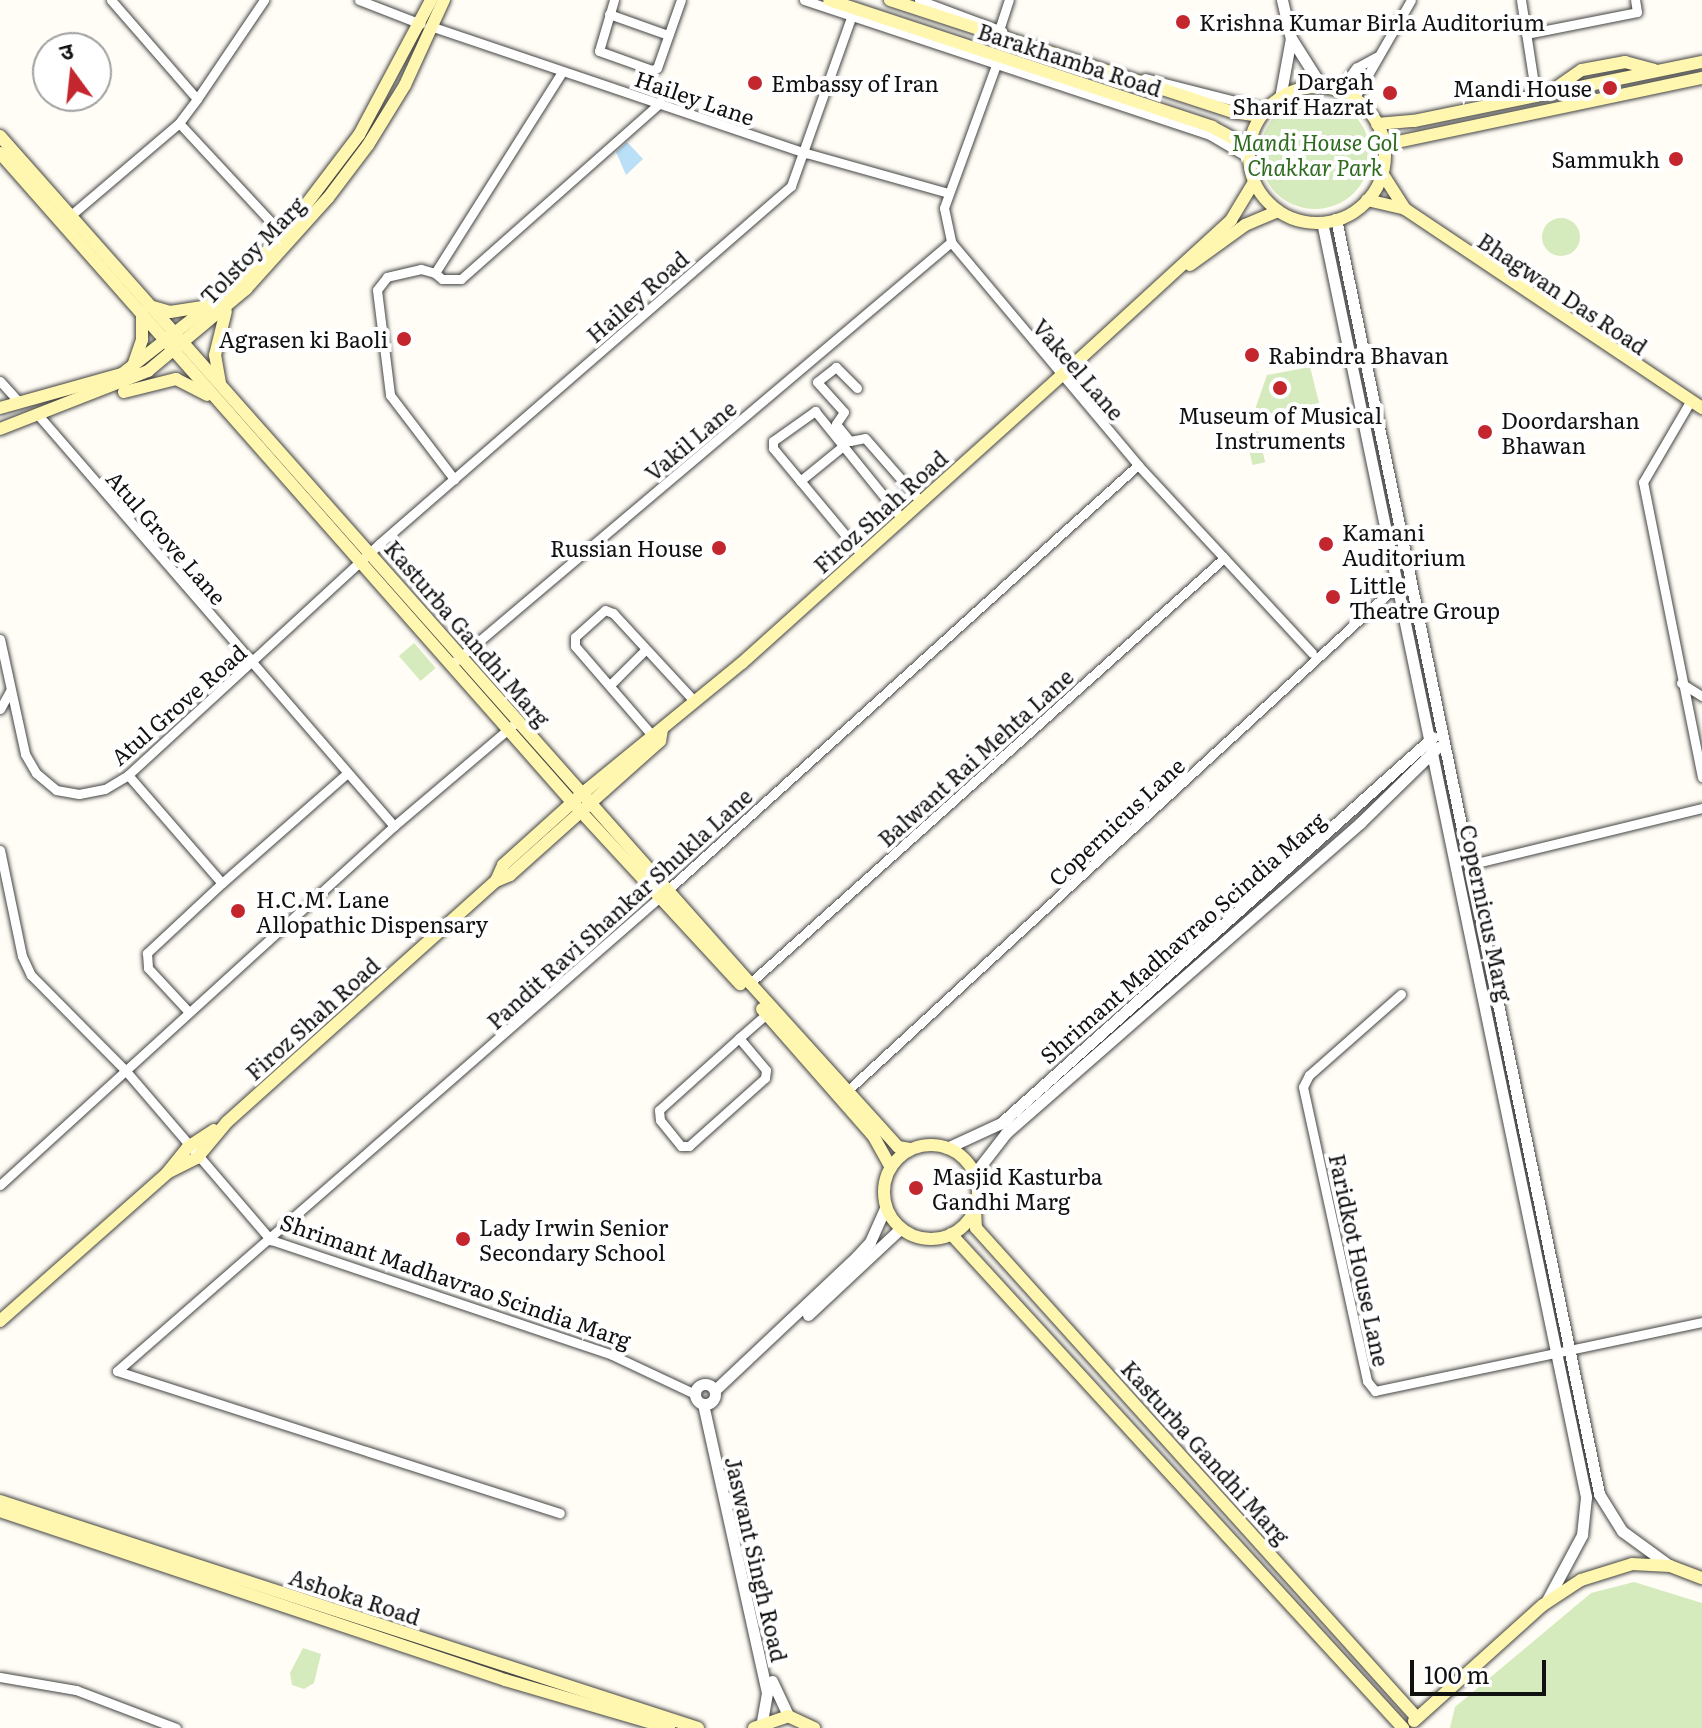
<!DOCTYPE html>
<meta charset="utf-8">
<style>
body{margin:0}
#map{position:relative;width:1702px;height:1728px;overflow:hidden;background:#fffdf5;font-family:Literata,"Noto Sans Devanagari",serif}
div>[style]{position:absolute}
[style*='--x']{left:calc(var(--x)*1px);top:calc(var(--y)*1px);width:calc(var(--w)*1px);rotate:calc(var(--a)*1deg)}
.green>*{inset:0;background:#d5ebbd;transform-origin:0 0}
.round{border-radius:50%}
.water>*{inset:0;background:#b9e0f7}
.roads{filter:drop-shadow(0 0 2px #444) drop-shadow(0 0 2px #444)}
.minor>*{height:9px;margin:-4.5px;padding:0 4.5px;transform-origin:4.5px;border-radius:4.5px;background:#fff}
.tertiary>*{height:11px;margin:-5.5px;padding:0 5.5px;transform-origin:5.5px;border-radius:5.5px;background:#fff}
.tertiary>.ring{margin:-5.5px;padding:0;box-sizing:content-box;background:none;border:11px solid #fff;border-radius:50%}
.secondary>*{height:12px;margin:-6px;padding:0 6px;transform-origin:6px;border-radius:6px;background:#fff6b0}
.secondary>.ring{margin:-6px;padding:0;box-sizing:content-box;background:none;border:12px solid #fff6b0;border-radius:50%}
.dots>*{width:22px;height:22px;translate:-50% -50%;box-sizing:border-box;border:4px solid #fff;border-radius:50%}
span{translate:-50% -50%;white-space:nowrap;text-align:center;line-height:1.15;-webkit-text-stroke:8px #fff;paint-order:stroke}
.poi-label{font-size:22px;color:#111}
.left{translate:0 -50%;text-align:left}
.right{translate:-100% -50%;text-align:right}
.street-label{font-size:22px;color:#111}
.park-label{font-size:22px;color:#2f6b1f;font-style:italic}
.north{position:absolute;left:32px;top:32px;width:80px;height:80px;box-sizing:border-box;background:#fff;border:2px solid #a0a0a0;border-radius:50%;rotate:345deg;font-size:22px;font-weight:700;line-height:32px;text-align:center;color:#111}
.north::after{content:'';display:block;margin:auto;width:28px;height:36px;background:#c4262e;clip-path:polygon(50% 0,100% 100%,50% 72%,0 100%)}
.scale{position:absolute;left:1410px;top:1660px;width:136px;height:36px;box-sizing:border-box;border:4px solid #111;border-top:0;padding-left:10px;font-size:24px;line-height:28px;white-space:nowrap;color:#111;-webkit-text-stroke:6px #fff;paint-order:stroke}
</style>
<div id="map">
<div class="green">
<div class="round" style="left:1260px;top:99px;width:110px;height:110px"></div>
<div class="round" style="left:1542px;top:218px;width:38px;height:38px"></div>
<div style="clip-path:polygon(1310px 367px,1319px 403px,1252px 418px,1267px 375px)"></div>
<div style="left:1258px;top:431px;width:32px;height:13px;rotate:77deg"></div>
<div style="left:414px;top:643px;width:33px;height:20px;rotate:49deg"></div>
<div style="clip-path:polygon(1634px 1582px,1702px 1603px,1702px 1728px,1450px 1728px,1455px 1707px,1591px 1593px)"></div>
<div style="clip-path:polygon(303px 1648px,321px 1654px,314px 1683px,304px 1689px,292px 1685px,290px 1673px)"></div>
</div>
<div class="water">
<div style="clip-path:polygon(627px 142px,643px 159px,626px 175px,616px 152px)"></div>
</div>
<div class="roads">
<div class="minor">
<div style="--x:111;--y:0;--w:131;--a:49"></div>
<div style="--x:197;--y:99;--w:120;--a:-55.9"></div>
<div style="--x:359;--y:0;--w:66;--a:21.2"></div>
<div style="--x:614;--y:0;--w:53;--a:106.4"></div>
<div style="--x:599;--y:51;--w:56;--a:19.7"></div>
<div style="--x:652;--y:70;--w:5;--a:-22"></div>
<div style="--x:657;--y:68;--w:72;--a:-70.6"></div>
<div style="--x:804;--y:0;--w:428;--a:18.4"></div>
<div style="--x:1210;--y:135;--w:45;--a:30.5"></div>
<div style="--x:919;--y:0;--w:89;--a:20.5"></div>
<div style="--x:1521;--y:0;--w:98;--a:81.2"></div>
<div style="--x:609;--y:14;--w:63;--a:19.6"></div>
<div style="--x:433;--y:27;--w:394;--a:18.7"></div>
<div style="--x:806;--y:153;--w:148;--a:15.7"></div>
<div style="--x:999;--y:30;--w:32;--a:-72"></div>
<div style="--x:1526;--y:34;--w:113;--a:-11.2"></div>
<div style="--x:1637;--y:12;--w:12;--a:-99"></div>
<div style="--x:996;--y:65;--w:152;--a:110"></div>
<div style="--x:944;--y:208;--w:35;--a:78"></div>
<div style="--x:951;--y:242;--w:291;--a:50"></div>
<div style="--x:1138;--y:465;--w:256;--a:47.2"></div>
<div style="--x:562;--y:72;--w:238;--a:122.3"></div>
<div style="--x:435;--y:273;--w:9;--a:41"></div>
<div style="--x:442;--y:279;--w:19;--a:0"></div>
<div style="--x:461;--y:279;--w:266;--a:-41.5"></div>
<div style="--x:1145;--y:78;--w:126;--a:14.3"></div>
<div style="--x:1339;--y:91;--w:29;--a:-54"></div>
<div style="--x:1356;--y:68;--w:23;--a:-29"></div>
<div style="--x:1354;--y:99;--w:114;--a:-60.1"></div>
<div style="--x:179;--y:123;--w:30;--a:-53"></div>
<div style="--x:71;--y:215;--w:142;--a:-40.4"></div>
<div style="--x:179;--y:123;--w:153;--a:47.1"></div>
<div style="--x:435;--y:273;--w:15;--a:-164"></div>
<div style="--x:421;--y:269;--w:35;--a:167"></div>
<div style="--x:387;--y:277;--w:16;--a:128"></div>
<div style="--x:377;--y:290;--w:106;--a:82.9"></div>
<div style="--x:390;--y:395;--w:106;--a:52.7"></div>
<div style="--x:0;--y:381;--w:28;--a:48"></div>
<div style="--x:857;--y:388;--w:30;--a:-135"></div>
<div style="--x:836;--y:367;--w:24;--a:142"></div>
<div style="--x:817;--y:382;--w:40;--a:48"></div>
<div style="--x:844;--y:412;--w:14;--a:124"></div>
<div style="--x:836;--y:424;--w:22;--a:51"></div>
<div style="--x:850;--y:441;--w:15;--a:-11"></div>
<div style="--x:865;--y:438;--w:85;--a:48.8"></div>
<div style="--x:1691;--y:400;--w:95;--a:120.3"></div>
<div style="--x:1643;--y:482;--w:301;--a:78.7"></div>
<div style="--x:39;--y:416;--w:542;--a:49.11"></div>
<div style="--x:800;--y:481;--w:55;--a:-39.1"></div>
<div style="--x:862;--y:555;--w:139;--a:-129.8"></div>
<div style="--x:773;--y:448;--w:7;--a:-90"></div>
<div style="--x:773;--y:441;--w:52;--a:-35.5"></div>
<div style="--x:815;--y:411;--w:139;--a:51.1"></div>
<div style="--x:0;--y:639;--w:118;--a:77.7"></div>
<div style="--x:25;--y:754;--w:22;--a:60"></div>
<div style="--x:36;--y:773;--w:26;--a:40"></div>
<div style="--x:56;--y:790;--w:23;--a:10"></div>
<div style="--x:79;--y:794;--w:26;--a:-11"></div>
<div style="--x:105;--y:789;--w:27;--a:-31"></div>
<div style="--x:128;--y:775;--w:341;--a:-42.6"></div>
<div style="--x:379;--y:544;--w:546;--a:-40.99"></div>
<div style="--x:791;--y:186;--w:188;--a:-70.4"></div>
<div style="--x:452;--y:664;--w:654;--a:-40.22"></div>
<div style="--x:1681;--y:683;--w:25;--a:32"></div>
<div style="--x:611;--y:684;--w:49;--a:-45"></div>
<div style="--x:0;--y:709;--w:21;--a:-61"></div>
<div style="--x:651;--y:734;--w:116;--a:-130.8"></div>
<div style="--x:575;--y:646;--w:9;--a:-90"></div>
<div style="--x:575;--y:637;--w:40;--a:-42"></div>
<div style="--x:605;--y:610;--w:9;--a:21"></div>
<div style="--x:613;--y:613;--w:121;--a:47.3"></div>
<div style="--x:128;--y:775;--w:143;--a:49"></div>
<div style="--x:222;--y:883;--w:103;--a:137"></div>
<div style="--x:147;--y:953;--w:15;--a:86"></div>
<div style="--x:148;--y:968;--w:59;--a:47.1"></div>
<div style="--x:0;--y:850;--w:108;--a:78.3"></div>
<div style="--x:22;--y:956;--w:21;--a:65"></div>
<div style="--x:31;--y:975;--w:135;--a:45.3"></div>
<div style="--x:126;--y:1071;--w:223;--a:49.4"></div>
<div style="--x:271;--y:1240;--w:360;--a:18.6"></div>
<div style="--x:612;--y:1355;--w:92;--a:25.2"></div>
<div style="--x:1468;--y:865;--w:241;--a:-13.7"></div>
<div style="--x:222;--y:883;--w:167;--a:-41.3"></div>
<div style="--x:750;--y:983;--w:637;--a:-41.88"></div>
<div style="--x:1401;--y:994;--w:123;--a:138.6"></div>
<div style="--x:1309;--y:1075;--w:13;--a:117"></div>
<div style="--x:1303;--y:1087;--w:301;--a:77.7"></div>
<div style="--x:1367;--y:1381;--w:13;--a:51"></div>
<div style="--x:1375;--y:1391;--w:334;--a:-11.9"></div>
<div style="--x:739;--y:1038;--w:42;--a:49.8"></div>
<div style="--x:766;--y:1070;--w:8;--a:97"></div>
<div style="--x:765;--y:1078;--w:102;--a:138.2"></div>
<div style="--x:689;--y:1146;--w:8;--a:180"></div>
<div style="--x:681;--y:1146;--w:33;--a:-129"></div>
<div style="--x:660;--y:1120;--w:10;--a:-96"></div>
<div style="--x:659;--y:1110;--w:108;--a:-42"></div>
<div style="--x:739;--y:1038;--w:37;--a:-41"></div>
<div style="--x:847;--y:1091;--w:750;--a:-42.62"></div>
<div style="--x:0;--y:1185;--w:533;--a:-42.34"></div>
<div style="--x:394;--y:826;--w:156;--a:-40.3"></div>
<div style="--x:117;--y:1371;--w:722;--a:-41.13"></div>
<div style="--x:661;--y:896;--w:643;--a:-42.1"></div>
<div style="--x:117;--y:1371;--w:465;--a:17.8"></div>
<div style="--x:0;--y:1677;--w:77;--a:9.7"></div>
<div style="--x:76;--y:1690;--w:107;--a:20.8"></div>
</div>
<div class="tertiary">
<div style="--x:1282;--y:0;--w:39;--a:77"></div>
<div style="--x:1291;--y:38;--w:58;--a:57.7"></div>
<div style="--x:1280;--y:98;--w:61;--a:-79.6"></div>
<div style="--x:1336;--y:219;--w:1302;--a:78.34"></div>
<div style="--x:1599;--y:1494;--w:44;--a:58.1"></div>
<div style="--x:1622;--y:1531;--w:59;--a:36.1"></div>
<div style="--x:1322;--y:222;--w:1302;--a:78.3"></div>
<div style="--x:1586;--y:1497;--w:38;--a:96"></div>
<div style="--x:1582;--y:1535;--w:76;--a:118.2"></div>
<div style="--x:947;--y:1148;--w:60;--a:-24.8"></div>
<div style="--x:1001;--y:1123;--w:579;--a:-41.78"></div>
<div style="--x:975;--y:1173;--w:51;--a:-52.2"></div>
<div style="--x:1006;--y:1133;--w:471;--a:-41.2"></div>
<div style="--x:1360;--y:823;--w:109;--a:-44.3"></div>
<div style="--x:808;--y:1315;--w:127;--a:-43.1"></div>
<div class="ring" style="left:695px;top:1384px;width:9px;height:9px"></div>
<div style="--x:715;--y:1390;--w:195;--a:-43.3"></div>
<div style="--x:857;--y:1256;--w:19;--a:-47"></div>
<div style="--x:870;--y:1242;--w:39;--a:-66"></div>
<div style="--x:703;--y:1404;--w:296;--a:77.5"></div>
<div style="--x:767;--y:1693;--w:29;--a:100"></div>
<div style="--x:772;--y:1681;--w:38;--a:65"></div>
</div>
<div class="secondary">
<div style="--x:829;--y:0;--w:404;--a:18.3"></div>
<div style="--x:1212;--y:127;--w:42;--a:28.4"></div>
<div style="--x:890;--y:0;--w:360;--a:18.1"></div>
<div style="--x:1232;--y:112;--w:29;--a:8"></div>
<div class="ring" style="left:1249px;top:87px;width:124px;height:124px"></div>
<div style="--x:1553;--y:90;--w:35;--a:-35"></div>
<div style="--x:1582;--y:70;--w:44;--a:-10.5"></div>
<div style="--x:1625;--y:62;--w:30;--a:15"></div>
<div style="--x:1377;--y:124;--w:37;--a:-5"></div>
<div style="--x:1414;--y:121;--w:294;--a:-11.6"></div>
<div style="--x:0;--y:136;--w:1131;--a:48.48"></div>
<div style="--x:750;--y:983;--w:221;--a:47.9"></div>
<div style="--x:898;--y:1147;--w:12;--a:9"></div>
<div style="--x:1383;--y:145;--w:326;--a:-11.9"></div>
<div style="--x:0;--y:153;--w:865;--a:48.61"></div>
<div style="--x:572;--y:802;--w:248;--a:47.3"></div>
<div style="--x:1382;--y:173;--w:43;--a:57.4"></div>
<div style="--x:1405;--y:209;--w:358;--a:33.8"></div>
<div style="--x:1367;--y:200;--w:39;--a:13"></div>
<div style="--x:1190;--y:265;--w:68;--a:-36"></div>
<div style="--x:1245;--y:225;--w:36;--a:-23"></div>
<div style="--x:153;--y:307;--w:18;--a:16"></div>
<div style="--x:170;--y:312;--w:38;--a:-9"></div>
<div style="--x:133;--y:366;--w:28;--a:-71"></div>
<div style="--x:142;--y:340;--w:28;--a:-90"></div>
<div style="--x:220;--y:383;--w:28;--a:-100"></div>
<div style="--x:215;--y:355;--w:45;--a:-76"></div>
<div style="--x:124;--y:392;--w:54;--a:-14"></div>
<div style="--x:176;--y:379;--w:35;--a:27"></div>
<div style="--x:0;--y:408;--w:127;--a:-15.6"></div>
<div style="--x:122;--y:374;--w:133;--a:-38"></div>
<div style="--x:227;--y:292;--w:80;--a:-45.5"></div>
<div style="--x:283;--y:235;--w:126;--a:-52.8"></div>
<div style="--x:359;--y:135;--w:153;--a:-61.9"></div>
<div style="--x:0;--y:429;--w:159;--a:-21.4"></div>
<div style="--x:148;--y:371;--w:128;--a:-39.9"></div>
<div style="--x:246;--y:289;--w:122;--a:-48"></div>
<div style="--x:328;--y:198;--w:66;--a:-53"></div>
<div style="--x:368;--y:145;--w:70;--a:-58.3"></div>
<div style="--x:405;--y:85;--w:94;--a:-65.4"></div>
<div style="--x:496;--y:881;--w:17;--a:-66"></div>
<div style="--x:503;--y:865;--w:108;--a:-42"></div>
<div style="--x:583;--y:793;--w:205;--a:-39.3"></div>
<div style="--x:742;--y:663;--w:429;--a:-42"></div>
<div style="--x:1061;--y:376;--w:231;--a:-42.5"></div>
<div style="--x:1231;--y:220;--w:44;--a:-58.8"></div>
<div style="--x:762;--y:1009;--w:170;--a:48.8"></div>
<div style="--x:874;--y:1137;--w:35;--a:61"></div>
<div class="ring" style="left:884px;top:1145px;width:82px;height:82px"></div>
<div style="--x:167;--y:1173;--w:34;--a:-27"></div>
<div style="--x:197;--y:1158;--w:47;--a:-50.2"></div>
<div style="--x:227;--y:1122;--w:361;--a:-41.9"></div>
<div style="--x:496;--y:881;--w:15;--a:-23"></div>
<div style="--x:510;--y:875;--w:127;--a:-41.8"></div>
<div style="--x:605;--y:790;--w:74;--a:-41.7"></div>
<div style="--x:660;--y:741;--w:11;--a:-80"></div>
<div style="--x:975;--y:1210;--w:18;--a:87"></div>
<div style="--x:976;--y:1228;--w:659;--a:48.01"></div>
<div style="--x:951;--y:1234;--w:670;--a:47.54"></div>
<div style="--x:0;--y:1321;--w:223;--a:-41.5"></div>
<div style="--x:167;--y:1173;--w:33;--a:-51"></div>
<div style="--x:188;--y:1147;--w:31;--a:-33"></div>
<div style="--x:0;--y:1501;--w:734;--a:18.02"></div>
<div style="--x:0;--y:1511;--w:533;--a:18.5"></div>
<div style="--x:505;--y:1680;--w:171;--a:16.3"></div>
<div style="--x:1414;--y:1721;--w:173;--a:-42"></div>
<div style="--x:1543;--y:1605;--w:45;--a:-33.3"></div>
<div style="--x:1581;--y:1580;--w:53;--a:-17.4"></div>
<div style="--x:1632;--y:1564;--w:38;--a:3"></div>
<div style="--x:1670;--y:1566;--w:34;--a:21"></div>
<div style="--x:754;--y:1728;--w:36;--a:-19"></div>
<div style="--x:788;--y:1716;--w:29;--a:25"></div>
</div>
</div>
<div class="dots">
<div style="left:1183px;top:22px;background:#c4262e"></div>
<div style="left:755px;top:83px;background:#c4262e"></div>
<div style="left:1610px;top:88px;background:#c4262e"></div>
<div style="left:1390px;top:93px;background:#c4262e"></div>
<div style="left:1676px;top:159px;background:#c4262e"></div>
<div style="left:404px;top:339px;background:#c4262e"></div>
<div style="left:1252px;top:355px;background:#c4262e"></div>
<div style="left:1280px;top:388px;background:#c4262e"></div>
<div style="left:1485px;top:432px;background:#c4262e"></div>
<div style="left:1326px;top:544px;background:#c4262e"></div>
<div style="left:719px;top:548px;background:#c4262e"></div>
<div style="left:1333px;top:597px;background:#c4262e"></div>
<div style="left:238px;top:911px;background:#c4262e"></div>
<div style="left:916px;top:1188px;background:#c4262e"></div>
<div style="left:463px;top:1239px;background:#c4262e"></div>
</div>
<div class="poi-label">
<span class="left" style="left:1199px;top:22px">Krishna Kumar Birla Auditorium</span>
<span class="right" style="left:1374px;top:93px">Dargah<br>Sharif Hazrat</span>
<span class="left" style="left:771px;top:83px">Embassy of Iran</span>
<span class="right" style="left:1592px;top:88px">Mandi House</span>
<span class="right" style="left:1660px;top:159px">Sammukh</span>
<span class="right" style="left:388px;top:339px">Agrasen ki Baoli</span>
<span class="left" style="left:1268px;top:355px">Rabindra Bhavan</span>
<span style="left:1280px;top:427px">Museum of Musical<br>Instruments</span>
<span class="left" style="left:1501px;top:432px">Doordarshan<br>Bhawan</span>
<span class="left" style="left:1342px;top:544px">Kamani<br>Auditorium</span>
<span class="right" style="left:703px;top:548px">Russian House</span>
<span class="left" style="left:1349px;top:597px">Little<br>Theatre Group</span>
<span class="left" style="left:256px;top:911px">H.C.M. Lane<br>Allopathic Dispensary</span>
<span class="left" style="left:932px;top:1188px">Masjid Kasturba<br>Gandhi Marg</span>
<span class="left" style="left:479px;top:1239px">Lady Irwin Senior<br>Secondary School</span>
</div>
<div class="street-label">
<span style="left:1070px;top:59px;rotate:18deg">Barakhamba Road</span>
<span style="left:695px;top:97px;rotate:19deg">Hailey Lane</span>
<span style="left:252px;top:250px;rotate:-46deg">Tolstoy Marg</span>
<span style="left:1563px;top:293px;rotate:34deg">Bhagwan Das Road</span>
<span style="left:637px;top:296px;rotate:-41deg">Hailey Road</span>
<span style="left:1079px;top:369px;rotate:49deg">Vakeel Lane</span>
<span style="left:690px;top:440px;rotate:-40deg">Vakil Lane</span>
<span style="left:880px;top:511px;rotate:-42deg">Firoz Shah Road</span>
<span style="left:167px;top:537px;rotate:49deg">Atul Grove Lane</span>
<span style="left:468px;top:633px;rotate:49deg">Kasturba Gandhi Marg</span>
<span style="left:178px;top:704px;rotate:-41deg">Atul Grove Road</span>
<span style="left:975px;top:757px;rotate:-42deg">Balwant Rai Mehta Lane</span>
<span style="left:1116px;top:821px;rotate:-43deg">Copernicus Lane</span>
<span style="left:619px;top:908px;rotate:-42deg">Pandit Ravi Shankar Shukla Lane</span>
<span style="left:1487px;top:913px;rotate:78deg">Copernicus Marg</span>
<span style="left:1182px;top:937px;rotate:-41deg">Shrimant Madhavrao Scindia Marg</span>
<span style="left:312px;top:1018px;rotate:-42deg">Firoz Shah Road</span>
<span style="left:1360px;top:1260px;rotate:78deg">Faridkot House Lane</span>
<span style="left:456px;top:1280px;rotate:19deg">Shrimant Madhavrao Scindia Marg</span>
<span style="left:1206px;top:1452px;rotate:48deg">Kasturba Gandhi Marg</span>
<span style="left:757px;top:1559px;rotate:77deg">Jaswant Singh Road</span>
<span style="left:355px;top:1596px;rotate:18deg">Ashoka Road</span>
</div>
<div class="park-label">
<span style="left:1315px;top:154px">Mandi House Gol<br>Chakkar Park</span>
</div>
<div class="north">उ</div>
<div class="scale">100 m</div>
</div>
